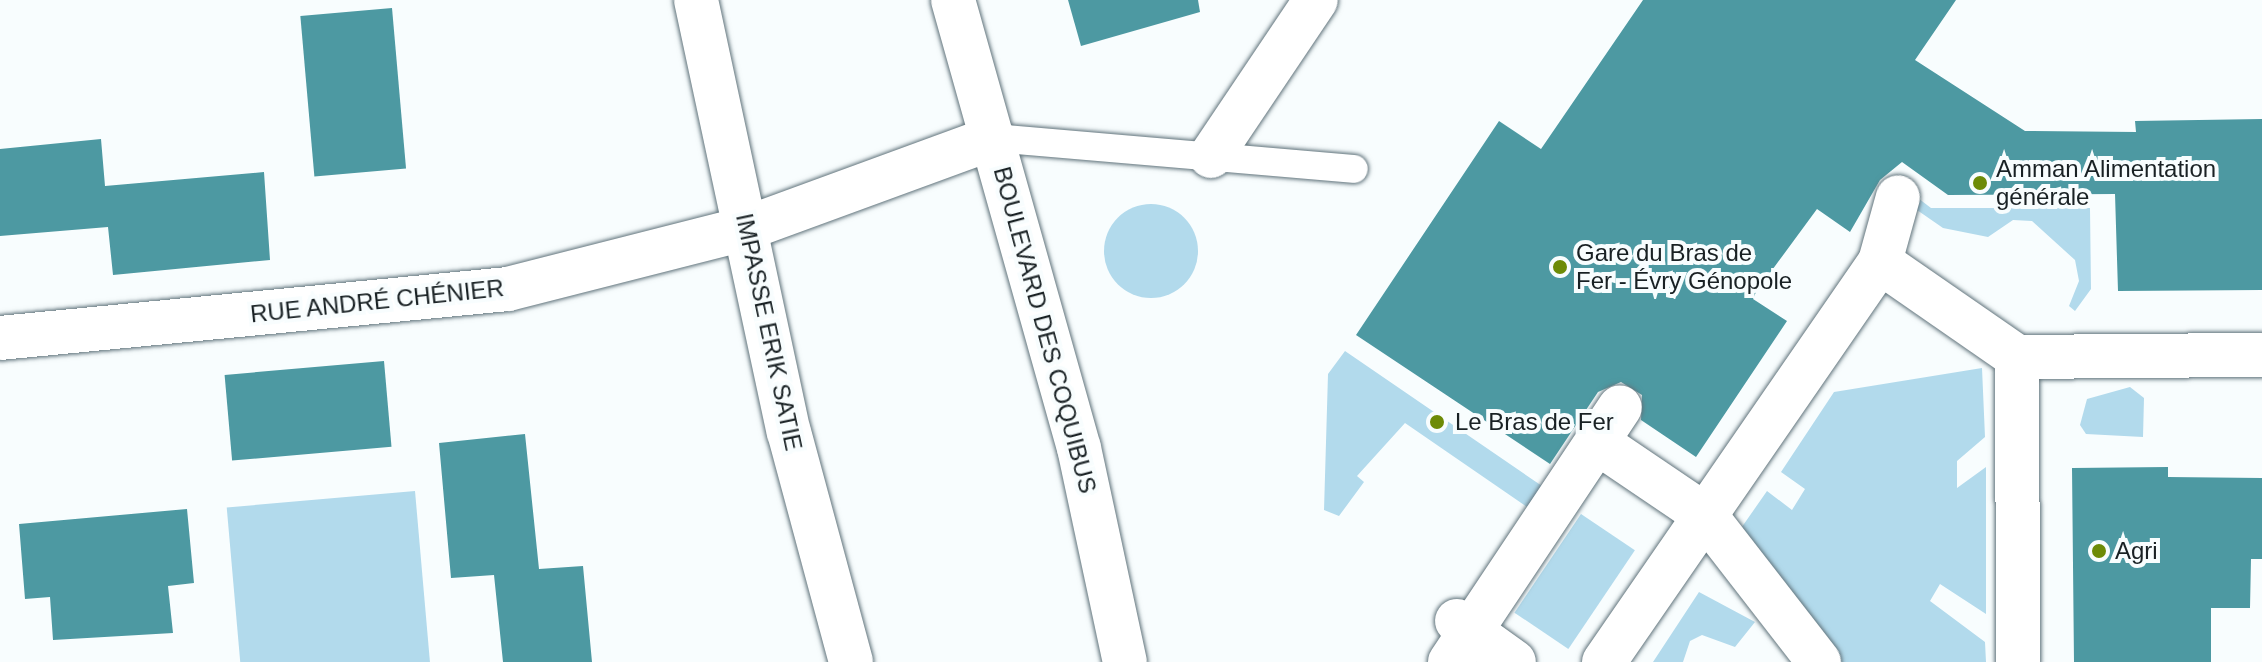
<!DOCTYPE html>
<meta charset="utf-8">
<style>
body{margin:0}
#map{position:relative;width:2262px;height:662px;overflow:hidden;background:#f8fdfe;font-family:Arial,sans-serif}
div>[style]{position:absolute}
[style*='--x']{left:calc(var(--x)*1px);top:calc(var(--y)*1px);width:calc(var(--w)*1px);rotate:calc(var(--a)*1deg)}
.green>*{inset:0;background:#b2daec;transform-origin:0 0}
.round{border-radius:50%}
.building>*{inset:0;background:#4d99a2;transform-origin:0 0}
.roads{filter:drop-shadow(0 0 2px #61747c) drop-shadow(0 0 2px #61747c)}
.lane>*{height:28px;margin:-14px;padding:0 14px;transform-origin:14px;border-radius:14px;background:#fff}
.street>*{height:44px;margin:-22px;padding:0 22px;transform-origin:22px;border-radius:22px;background:#fff}
.secondary>*{height:44px;margin:-22px;padding:0 22px;transform-origin:22px;border-radius:22px;background:#fff}
.dots>*{width:22px;height:22px;translate:-50% -50%;box-sizing:border-box;border:4px solid #f8fdfe;border-radius:50%}
span{translate:-50% -50%;white-space:nowrap;text-align:center;line-height:1.15;-webkit-text-stroke:8px #f8fdfe;paint-order:stroke}
.poi-label{font-size:24px;color:#192124}
.left{translate:0 -50%;text-align:left}
.street-label{font-size:24px;color:#192124}
</style>
<div id="map">
<div class="green">
<div style="clip-path:polygon(1910px 192px,1931px 208px,2090px 208px,2091px 289px,2075px 311px,2069px 306px,2079px 281px,2075px 260px,2032px 221px,2013px 220px,1988px 237px,1943px 228px,1904px 201px)"></div>
<div class="round" style="left:1104px;top:204px;width:94px;height:94px"></div>
<div style="clip-path:polygon(1345px 351px,1542px 486px,1527px 507px,1405px 423px,1357px 476px,1364px 482px,1339px 516px,1324px 510px,1328px 374px)"></div>
<div style="clip-path:polygon(1982px 368px,1985px 437px,1957px 461px,1957px 488px,1986px 467px,1986px 614px,1940px 584px,1930px 601px,1985px 642px,1986px 662px,1838px 662px,1737px 534px,1767px 491px,1792px 510px,1805px 489px,1781px 472px,1834px 392px)"></div>
<div style="clip-path:polygon(2130px 387px,2144px 398px,2143px 437px,2086px 434px,2080px 425px,2087px 399px)"></div>
<div style="left:415px;top:491px;width:172px;height:189px;rotate:85deg"></div>
<div style="left:1581px;top:514px;width:65px;height:119px;rotate:34deg"></div>
<div style="clip-path:polygon(1699px 592px,1755px 622px,1735px 647px,1702px 635px,1690px 641px,1683px 662px,1653px 662px)"></div>
</div>
<div class="building">
<div style="clip-path:polygon(1068px 0,1198px 0,1200px 12px,1081px 46px)"></div>
<div style="clip-path:polygon(1643px 0,1956px 0,1915px 60px,2025px 131px,2136px 132px,2135px 121px,2262px 119px,2262px 290px,2118px 291px,2115px 194px,1948px 195px,1902px 162px,1880px 180px,1850px 232px,1817px 209px,1756px 292px,1753px 299px,1787px 321px,1696px 457px,1641px 420px,1642px 395px,1621px 382px,1598px 392px,1550px 464px,1356px 335px,1499px 121px,1541px 149px)"></div>
<div style="left:392px;top:8px;width:161px;height:92px;rotate:85deg"></div>
<div style="clip-path:polygon(101px 139px,105px 186px,264px 172px,270px 260px,113px 275px,108px 227px,0 236px,0 149px)"></div>
<div style="left:384px;top:361px;width:86px;height:160px;rotate:85deg"></div>
<div style="clip-path:polygon(525px 434px,539px 569px,583px 566px,592px 662px,503px 662px,494px 575px,451px 578px,439px 443px)"></div>
<div style="clip-path:polygon(2168px 467px,2168px 477px,2262px 478px,2262px 559px,2251px 559px,2250px 608px,2211px 608px,2211px 662px,2074px 662px,2072px 468px)"></div>
<div style="clip-path:polygon(187px 509px,194px 583px,168px 586px,173px 633px,53px 640px,50px 597px,25px 599px,19px 524px)"></div>
</div>
<div class="roads">
<div class="lane">
<div style="--x:993;--y:138;--w:362;--a:4.9"></div>
</div>
<div class="street">
<div style="--x:696;--y:0;--w:442;--a:77.9"></div>
<div style="--x:789;--y:432;--w:238;--a:74.9"></div>
<div style="--x:1211;--y:156;--w:188;--a:-56.1"></div>
<div style="--x:1880;--y:262;--w:167;--a:34.7"></div>
<div style="--x:0;--y:338;--w:510;--a:-5.51"></div>
<div style="--x:508;--y:289;--w:247;--a:-14.3"></div>
<div style="--x:747;--y:228;--w:262;--a:-20.1"></div>
<div style="--x:2017;--y:357;--w:305;--a:89.8"></div>
<div style="--x:2017;--y:357;--w:245;--a:-0.5"></div>
<div style="--x:1597;--y:442;--w:130;--a:34.1"></div>
<div style="--x:1705;--y:515;--w:186;--a:52.2"></div>
<div style="--x:1457;--y:621;--w:70;--a:35.7"></div>
<div style="--x:1450;--y:662;--w:306;--a:-56.3"></div>
<div style="--x:1604;--y:662;--w:486;--a:-55.4"></div>
<div style="--x:1880;--y:262;--w:67;--a:-74.5"></div>
</div>
<div class="secondary">
<div style="--x:953;--y:0;--w:465;--a:74.3"></div>
<div style="--x:1079;--y:448;--w:219;--a:77.9"></div>
</div>
</div>
<div class="dots">
<div style="left:1980px;top:183px;background:#6d8b07"></div>
<div style="left:1560px;top:267px;background:#6d8b07"></div>
<div style="left:1437px;top:422px;background:#6d8b07"></div>
<div style="left:2099px;top:551px;background:#6d8b07"></div>
</div>
<div class="poi-label">
<span class="left" style="left:1996px;top:183px">Amman Alimentation<br>générale</span>
<span class="left" style="left:1576px;top:267px">Gare du Bras de<br>Fer - Évry Génopole</span>
<span class="left" style="left:1455px;top:422px">Le Bras de Fer</span>
<span class="left" style="left:2115px;top:551px">Agri</span>
</div>
<div class="street-label">
<span style="left:377px;top:301px;rotate:-6deg">RUE ANDRÉ CHÉNIER</span>
<span style="left:1045px;top:330px;rotate:75deg">BOULEVARD DES COQUIBUS</span>
<span style="left:769px;top:332px;rotate:78deg">IMPASSE ERIK SATIE</span>
</div>
</div>
